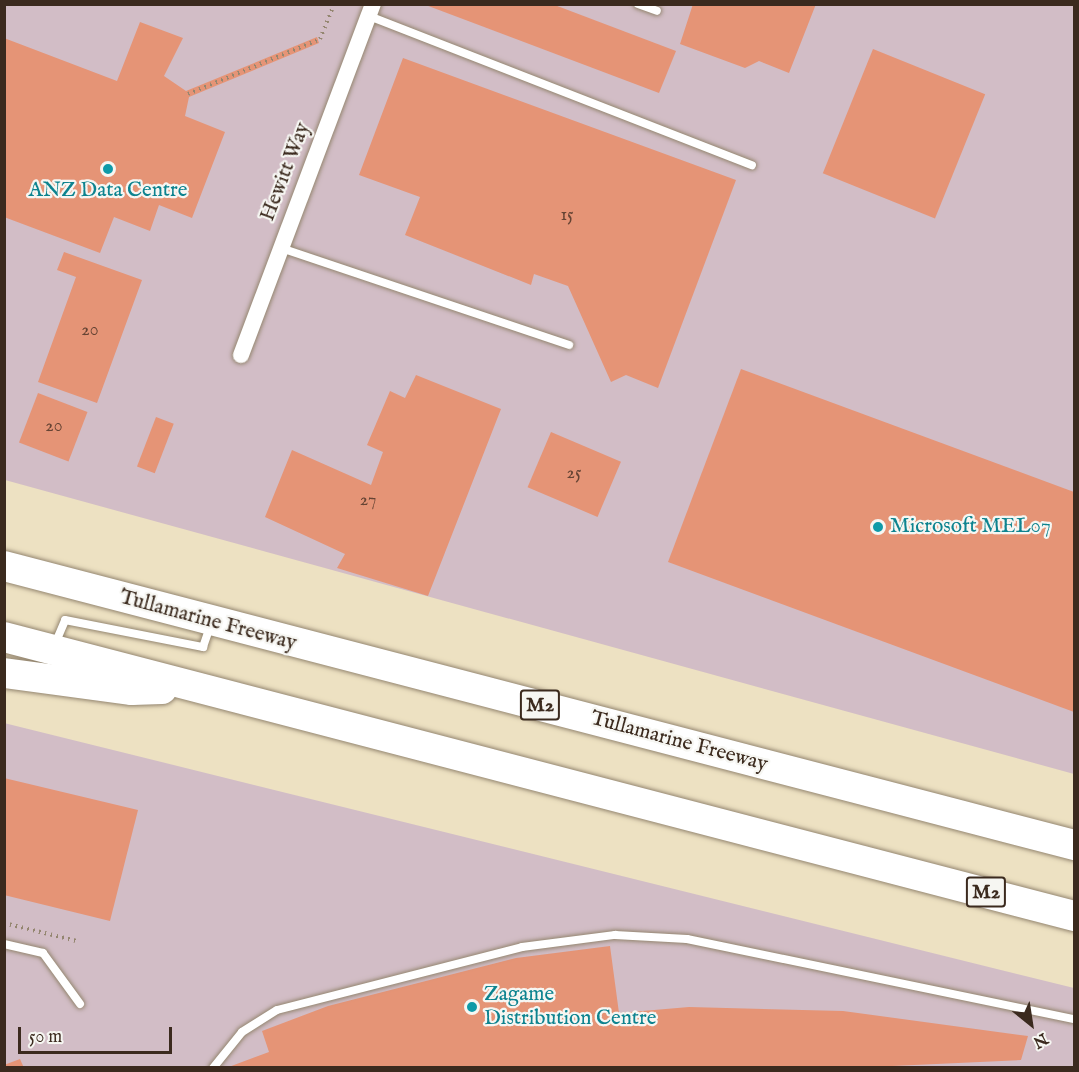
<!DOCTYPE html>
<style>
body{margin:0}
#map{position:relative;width:1079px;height:1072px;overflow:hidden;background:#ede1c2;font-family:"IM FELL English",serif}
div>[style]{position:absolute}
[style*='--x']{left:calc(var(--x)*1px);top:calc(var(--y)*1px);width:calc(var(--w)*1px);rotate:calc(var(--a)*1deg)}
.industrial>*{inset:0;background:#d2bdc6}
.building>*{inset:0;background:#e59476;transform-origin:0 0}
.path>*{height:4px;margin-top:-2px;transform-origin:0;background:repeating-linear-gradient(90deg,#948670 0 1.5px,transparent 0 6px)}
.roads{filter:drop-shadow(0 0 2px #948670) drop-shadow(0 0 2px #948670)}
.service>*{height:8px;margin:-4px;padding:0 4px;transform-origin:4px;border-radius:4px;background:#fff}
.minor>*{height:16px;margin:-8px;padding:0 8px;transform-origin:8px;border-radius:8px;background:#fff}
.motorway>*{height:30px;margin:-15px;padding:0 15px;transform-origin:15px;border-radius:15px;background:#fff}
.dots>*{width:16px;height:16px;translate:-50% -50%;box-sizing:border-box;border:3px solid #f6f6f2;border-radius:50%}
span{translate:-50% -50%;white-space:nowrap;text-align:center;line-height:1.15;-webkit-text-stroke:4.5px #f6f6f2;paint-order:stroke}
.number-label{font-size:18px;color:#664434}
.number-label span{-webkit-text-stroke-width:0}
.shield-label span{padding:2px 4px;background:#f6f6f2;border:2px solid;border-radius:4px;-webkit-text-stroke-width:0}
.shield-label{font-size:20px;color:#3b2a1e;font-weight:700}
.street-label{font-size:21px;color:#3b2a1e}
.culture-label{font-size:21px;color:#0d838f}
.left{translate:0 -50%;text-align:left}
.frame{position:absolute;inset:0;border:6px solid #3b2a1e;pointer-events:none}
.north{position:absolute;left:1001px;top:994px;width:60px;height:60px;-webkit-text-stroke:4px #f6f6f2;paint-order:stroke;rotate:150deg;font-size:16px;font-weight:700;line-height:24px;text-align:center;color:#3b2a1e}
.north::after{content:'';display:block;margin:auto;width:21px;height:27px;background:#3b2a1e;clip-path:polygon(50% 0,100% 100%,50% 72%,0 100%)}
.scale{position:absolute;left:18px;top:1027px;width:154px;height:27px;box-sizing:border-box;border:3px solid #3b2a1e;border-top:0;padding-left:8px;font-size:18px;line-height:21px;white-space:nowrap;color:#3b2a1e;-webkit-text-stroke:4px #f6f6f2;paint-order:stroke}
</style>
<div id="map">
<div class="industrial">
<div style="clip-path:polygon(4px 5px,1074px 5px,1074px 774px,5px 480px)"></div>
<div style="clip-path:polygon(4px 723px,1074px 988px,1074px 1067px,5px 1067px)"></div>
</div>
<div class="building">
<div style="clip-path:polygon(423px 4px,552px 4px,676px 51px,659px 93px)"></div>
<div style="clip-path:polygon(693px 4px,816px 4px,789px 73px,759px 61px,745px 68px,680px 44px)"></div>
<div style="clip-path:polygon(140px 22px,183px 38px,164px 76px,186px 91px,317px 37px,319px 43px,189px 97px,185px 116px,225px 132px,192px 218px,159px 205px,150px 231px,114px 217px,100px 253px,4px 217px,4px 38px,117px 81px)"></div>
<div style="left:873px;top:49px;width:121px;height:134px;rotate:22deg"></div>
<div style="clip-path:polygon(403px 58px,736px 180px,658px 388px,626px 375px,611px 382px,568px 286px,534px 274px,531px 285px,405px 235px,420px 197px,359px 175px)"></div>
<div style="clip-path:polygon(64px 252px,142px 280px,97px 403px,38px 382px,76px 277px,57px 270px)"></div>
<div style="clip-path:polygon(741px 369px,1074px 492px,1074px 712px,668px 562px)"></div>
<div style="clip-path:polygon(416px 375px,501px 409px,428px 596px,337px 568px,345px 554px,265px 517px,292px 450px,371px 485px,383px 452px,367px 445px,390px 391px,405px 398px)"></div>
<div style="left:38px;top:393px;width:53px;height:53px;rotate:21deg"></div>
<div style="left:156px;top:417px;width:19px;height:53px;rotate:21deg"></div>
<div style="left:551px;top:432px;width:76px;height:60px;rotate:23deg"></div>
<div style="clip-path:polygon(4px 778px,138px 810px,110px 921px,4px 895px)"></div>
<div style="clip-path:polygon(610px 946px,619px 1013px,689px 1007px,843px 1011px,1028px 1036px,1021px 1060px,849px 1068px,226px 1068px,269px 1052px,262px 1031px,328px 1006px,516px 958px)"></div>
<div style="clip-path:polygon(20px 1059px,24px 1068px,4px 1068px,4px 1065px)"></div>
</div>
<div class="path">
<div style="--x:188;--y:94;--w:143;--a:-22.6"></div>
<div style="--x:320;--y:39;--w:38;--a:-68"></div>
<div style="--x:4;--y:923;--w:75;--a:13.9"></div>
</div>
<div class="roads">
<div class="service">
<div style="--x:638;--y:4;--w:20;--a:20"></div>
<div style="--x:369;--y:16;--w:411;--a:21.3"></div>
<div style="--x:281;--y:248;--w:304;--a:18.6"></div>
<div style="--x:55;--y:644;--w:26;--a:-67"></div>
<div style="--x:65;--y:620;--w:141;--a:11.1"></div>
<div style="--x:203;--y:647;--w:24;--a:-71"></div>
<div style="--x:4;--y:944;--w:40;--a:13"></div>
<div style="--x:43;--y:953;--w:63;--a:54"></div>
<div style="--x:213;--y:1068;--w:46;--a:-51.1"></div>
<div style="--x:242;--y:1032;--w:41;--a:-32.2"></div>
<div style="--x:277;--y:1010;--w:253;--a:-14.4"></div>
<div style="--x:522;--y:947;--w:94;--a:-7.4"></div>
<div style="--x:615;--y:935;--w:72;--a:3.2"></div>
<div style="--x:687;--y:939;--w:395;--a:11.7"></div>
</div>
<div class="minor">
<div style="--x:241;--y:355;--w:375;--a:-69.4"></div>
</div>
<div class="motorway">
<div style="--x:4;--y:566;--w:1106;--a:14.61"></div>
<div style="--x:4;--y:637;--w:1106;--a:14.61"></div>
<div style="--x:4;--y:673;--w:129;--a:7.6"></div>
<div style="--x:132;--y:690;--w:30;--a:-2"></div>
</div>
</div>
<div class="dots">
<div style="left:108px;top:169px;background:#0f9aa8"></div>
<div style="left:878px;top:527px;background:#0f9aa8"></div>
<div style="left:472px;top:1007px;background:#0f9aa8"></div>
</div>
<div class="number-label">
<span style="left:567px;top:216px">15</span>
<span style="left:90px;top:331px">20</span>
<span style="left:54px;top:427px">20</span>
<span style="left:574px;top:474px">25</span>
<span style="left:368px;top:501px">27</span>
</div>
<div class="shield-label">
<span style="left:540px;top:705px">M2</span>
<span style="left:986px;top:892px">M2</span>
</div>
<div class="street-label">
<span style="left:286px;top:172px;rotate:-69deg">Hewitt Way</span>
<span style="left:208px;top:621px;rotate:15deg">Tullamarine Freeway</span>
<span style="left:679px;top:742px;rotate:15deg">Tullamarine Freeway</span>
</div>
<div class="culture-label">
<span style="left:108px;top:191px">ANZ Data Centre</span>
<span class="left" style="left:890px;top:527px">Microsoft MEL07</span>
<span class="left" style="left:484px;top:1007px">Zagame<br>Distribution Centre</span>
</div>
<div class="frame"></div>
<div class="north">N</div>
<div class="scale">50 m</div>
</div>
